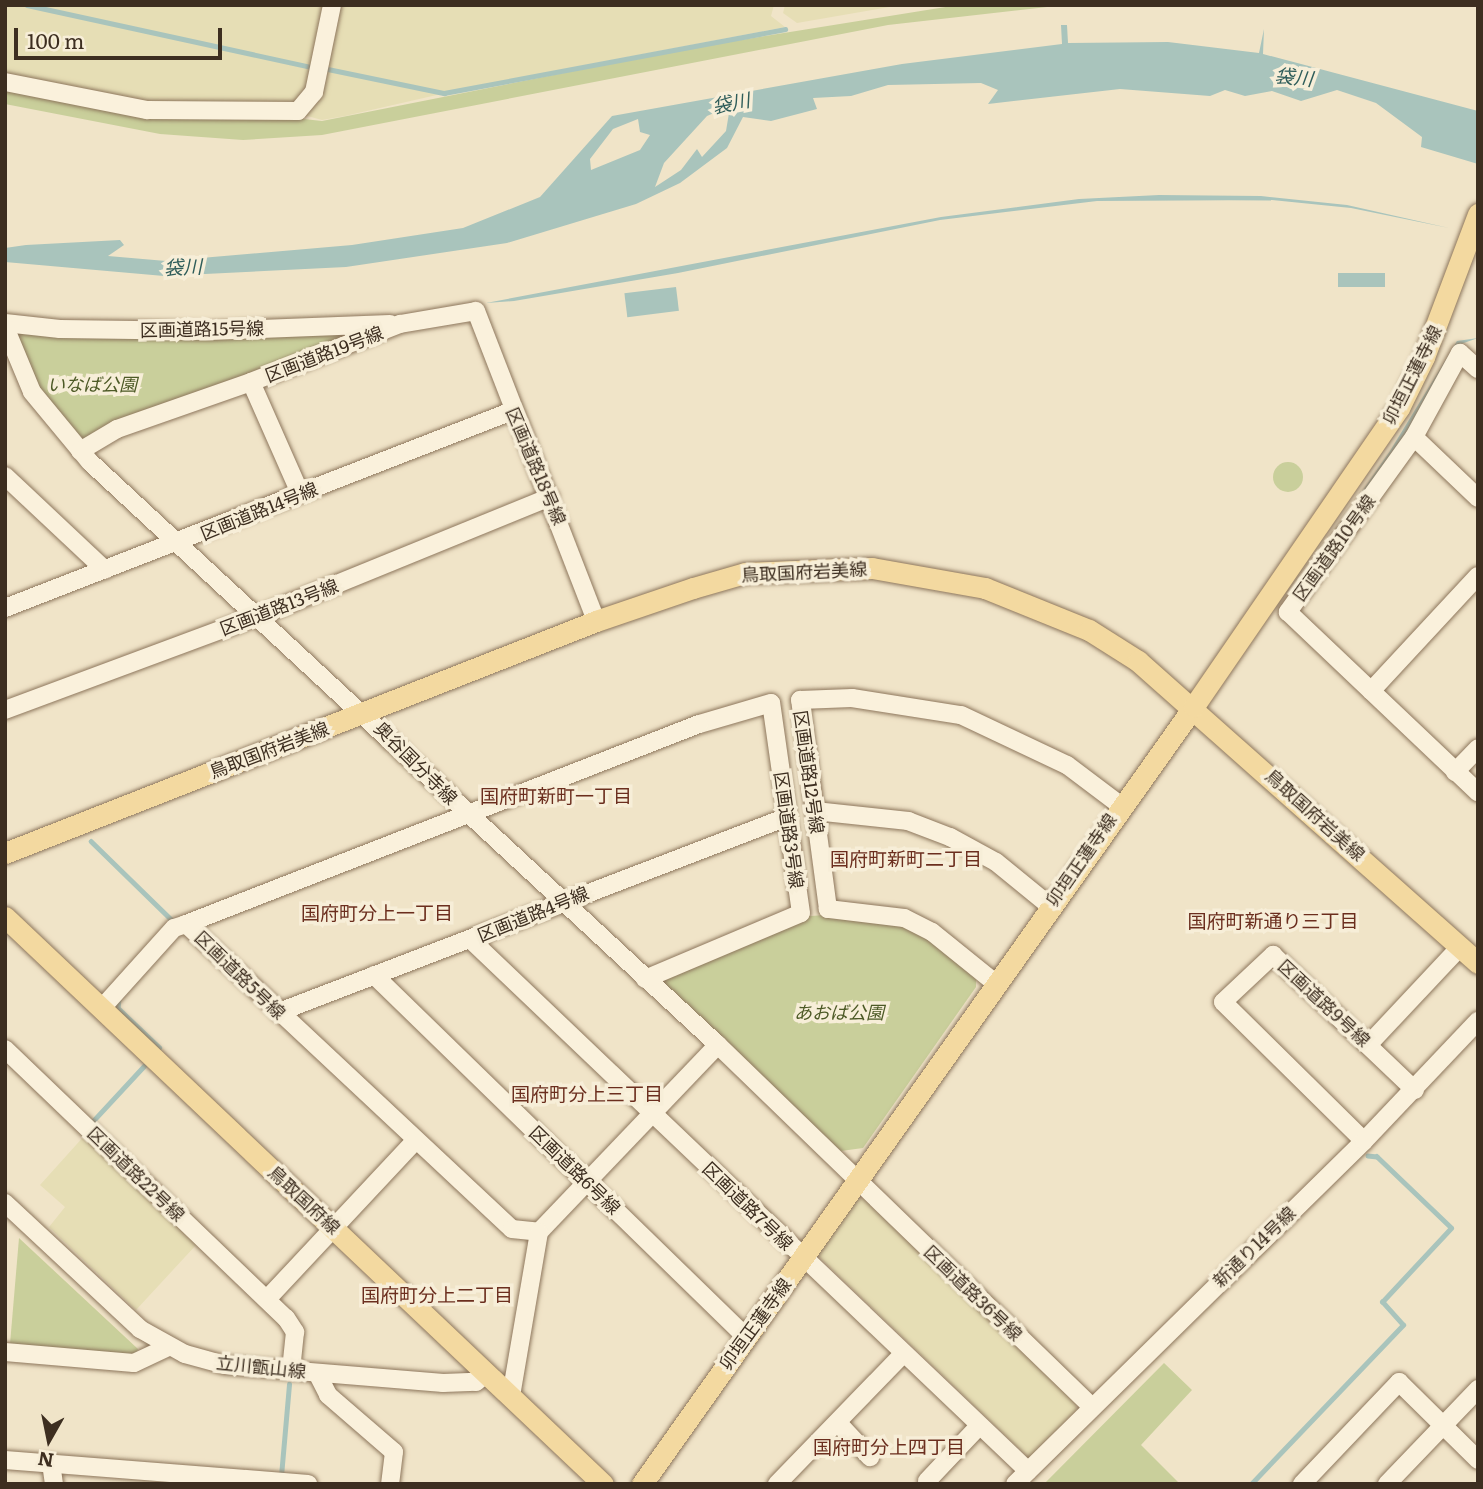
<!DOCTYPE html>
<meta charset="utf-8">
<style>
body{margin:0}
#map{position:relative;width:1483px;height:1489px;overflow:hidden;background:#f0e4c8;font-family:Literata,"Noto Sans JP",serif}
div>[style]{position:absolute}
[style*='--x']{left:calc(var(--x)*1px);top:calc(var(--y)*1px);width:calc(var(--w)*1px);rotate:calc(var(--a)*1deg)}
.farmland>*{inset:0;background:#e6deb5}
.green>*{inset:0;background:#c9cf9b}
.round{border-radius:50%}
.water>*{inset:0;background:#a9c4bc;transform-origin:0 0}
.stream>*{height:4.5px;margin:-2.25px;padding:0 2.25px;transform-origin:2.25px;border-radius:2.25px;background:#a9c4bc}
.roads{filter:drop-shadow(0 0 2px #8d765c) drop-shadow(0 0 2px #8d765c)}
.minor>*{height:18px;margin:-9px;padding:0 9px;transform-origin:9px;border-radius:9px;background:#faf1dc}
.major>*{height:21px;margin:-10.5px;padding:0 10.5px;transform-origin:10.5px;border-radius:10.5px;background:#f3d9a0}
span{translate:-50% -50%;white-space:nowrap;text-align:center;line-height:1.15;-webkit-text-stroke:7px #f7eed8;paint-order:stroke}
.street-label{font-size:18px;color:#3d2e20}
.park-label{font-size:18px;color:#4d5a26;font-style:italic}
.water-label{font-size:19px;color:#2f5d5a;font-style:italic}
.neighbourhood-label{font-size:19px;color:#6b2e1e}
.frame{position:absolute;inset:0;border:7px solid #3d2e20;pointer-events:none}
.north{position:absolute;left:14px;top:1405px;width:70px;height:70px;-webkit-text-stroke:5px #f7eed8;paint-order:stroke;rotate:189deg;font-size:19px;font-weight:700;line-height:28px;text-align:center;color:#3d2e20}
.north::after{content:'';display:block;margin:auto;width:24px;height:32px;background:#3d2e20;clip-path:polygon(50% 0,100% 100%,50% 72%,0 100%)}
.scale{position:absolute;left:14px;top:28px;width:208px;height:32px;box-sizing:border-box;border:4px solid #3d2e20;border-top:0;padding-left:9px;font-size:21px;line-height:24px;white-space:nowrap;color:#3d2e20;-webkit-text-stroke:5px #f7eed8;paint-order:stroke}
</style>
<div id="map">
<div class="farmland">
<div style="clip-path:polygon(5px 5px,328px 5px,308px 95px,300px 104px,164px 107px,5px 77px)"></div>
<div style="clip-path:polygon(336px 5px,774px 5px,771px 16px,785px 27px,444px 92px,322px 67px)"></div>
<div style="clip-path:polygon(785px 5px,901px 5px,797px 23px,783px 13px)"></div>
<div style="clip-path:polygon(321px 69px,441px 94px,345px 116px,322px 120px,300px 114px)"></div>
<div style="clip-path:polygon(85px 1135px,197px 1244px,136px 1310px,49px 1227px,65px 1207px,40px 1185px)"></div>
<div style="clip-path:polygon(865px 1199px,1076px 1401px,1076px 1414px,1030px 1459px,817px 1255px,855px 1200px)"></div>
</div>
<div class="green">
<div style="clip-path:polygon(958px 5px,1056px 6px,888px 25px,322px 135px,243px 140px,160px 134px,5px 104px,5px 86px,322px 121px,685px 49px)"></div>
<div style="clip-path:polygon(17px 328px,353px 331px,353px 336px,81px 446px,42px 400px,14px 333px)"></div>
<div class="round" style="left:1273px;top:462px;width:30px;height:30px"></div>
<div style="clip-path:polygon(838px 914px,901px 924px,935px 940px,976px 976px,976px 987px,863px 1148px,841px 1151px,662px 982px,664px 972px,798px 917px)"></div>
<div style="clip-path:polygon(19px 1238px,138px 1349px,136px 1355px,10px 1344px)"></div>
<div style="clip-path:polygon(1164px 1363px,1192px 1390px,1141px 1445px,1180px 1484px,1044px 1484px)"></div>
</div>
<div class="water">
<div style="clip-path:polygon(evenodd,1061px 25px,1067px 25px,1068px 43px,1168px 42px,1259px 53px,1264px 29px,1263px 54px,1478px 111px,1478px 164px,1421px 147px,1422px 137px,1376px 103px,1337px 90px,1301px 101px,1272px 91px,1245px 96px,1225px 90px,1210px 96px,1120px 89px,988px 104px,998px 90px,981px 83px,888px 85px,851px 96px,813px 98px,817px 109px,771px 121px,743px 117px,727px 148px,680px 183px,636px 204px,507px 243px,346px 267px,164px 276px,5px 262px,5px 248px,26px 245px,120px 240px,124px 245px,108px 256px,166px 261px,352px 245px,463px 228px,540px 197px,612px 116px,902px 64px,1062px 44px,1061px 25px,723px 109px,729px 113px,726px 131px,702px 157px,697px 149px,681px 170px,655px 187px,664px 163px,707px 116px,723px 109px,1061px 25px,638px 119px,640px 132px,650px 135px,640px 150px,591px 170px,590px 159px,613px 129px,638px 119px)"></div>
<div style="clip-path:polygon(1159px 195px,1261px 196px,1347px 205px,1449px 228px,1351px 208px,1272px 200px,1097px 201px,940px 220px,678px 273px,514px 301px,486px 303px,941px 217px,1079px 199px)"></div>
<div style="left:1338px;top:273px;width:47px;height:14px"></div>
<div style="left:676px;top:287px;width:24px;height:52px;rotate:83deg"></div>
<div style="clip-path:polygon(1478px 338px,1461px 344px,1401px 442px,1291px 594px,1390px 451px,1457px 341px)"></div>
</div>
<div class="stream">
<div style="--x:27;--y:5;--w:291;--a:12.3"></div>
<div style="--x:323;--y:68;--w:124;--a:11.7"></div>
<div style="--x:444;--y:93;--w:347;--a:-10.6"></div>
<div style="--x:91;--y:841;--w:113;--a:44.3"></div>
<div style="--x:119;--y:999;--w:9;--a:96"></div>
<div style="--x:118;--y:1008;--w:57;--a:43.6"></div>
<div style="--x:93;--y:1121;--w:75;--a:-47.2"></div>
<div style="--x:281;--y:1476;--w:92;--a:-85"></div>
<div style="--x:1251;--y:1484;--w:220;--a:-46.3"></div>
<div style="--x:1403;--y:1325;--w:31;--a:-132"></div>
<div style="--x:1382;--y:1302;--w:101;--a:-47"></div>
<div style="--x:1451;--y:1228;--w:103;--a:-136.2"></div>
<div style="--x:1377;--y:1157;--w:9;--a:-174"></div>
</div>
<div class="roads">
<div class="minor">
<div style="--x:5;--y:82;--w:145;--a:11.2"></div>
<div style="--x:147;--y:110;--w:151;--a:0.4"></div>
<div style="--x:298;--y:111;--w:25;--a:-50"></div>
<div style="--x:314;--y:92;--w:89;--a:-78.3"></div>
<div style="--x:5;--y:323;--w:55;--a:6.2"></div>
<div style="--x:60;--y:329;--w:149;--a:0.8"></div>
<div style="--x:209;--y:331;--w:181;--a:-2.2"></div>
<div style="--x:5;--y:327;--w:70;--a:67.4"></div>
<div style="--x:32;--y:392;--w:91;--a:50.4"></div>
<div style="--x:90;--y:462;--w:857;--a:42.87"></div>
<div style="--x:718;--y:1045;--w:519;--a:44.06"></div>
<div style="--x:1414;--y:437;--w:96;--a:-61.3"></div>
<div style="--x:1460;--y:353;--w:24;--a:42"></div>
<div style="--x:80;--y:451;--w:43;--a:-30.7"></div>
<div style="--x:117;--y:429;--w:142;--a:-19.3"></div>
<div style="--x:5;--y:476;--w:137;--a:43.2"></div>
<div style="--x:300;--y:493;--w:121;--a:-113.8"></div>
<div style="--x:251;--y:382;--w:160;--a:-21.3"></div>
<div style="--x:400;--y:324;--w:77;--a:-9.7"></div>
<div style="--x:476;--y:311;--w:332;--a:68.8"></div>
<div style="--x:1478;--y:498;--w:88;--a:-136.4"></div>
<div style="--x:1414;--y:437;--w:216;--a:125.8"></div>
<div style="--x:1288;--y:612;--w:262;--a:43.5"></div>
<div style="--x:5;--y:608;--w:544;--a:-21.23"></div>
<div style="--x:1371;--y:691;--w:157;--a:-47.1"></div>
<div style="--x:5;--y:710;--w:273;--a:-20.4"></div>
<div style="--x:261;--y:615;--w:312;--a:-22.2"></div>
<div style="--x:1455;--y:772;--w:33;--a:-46"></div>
<div style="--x:815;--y:811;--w:94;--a:6.1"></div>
<div style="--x:908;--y:821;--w:45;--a:20.9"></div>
<div style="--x:950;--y:837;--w:52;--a:28.5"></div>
<div style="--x:996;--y:862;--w:70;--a:39.2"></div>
<div style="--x:470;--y:939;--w:771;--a:43.63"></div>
<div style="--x:374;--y:975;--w:519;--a:44.22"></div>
<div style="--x:645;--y:979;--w:169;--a:-22.9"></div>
<div style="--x:801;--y:913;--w:212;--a:-98.1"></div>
<div style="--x:771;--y:703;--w:75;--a:163.7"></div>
<div style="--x:699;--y:724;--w:551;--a:158.7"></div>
<div style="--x:186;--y:924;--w:446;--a:43.1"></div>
<div style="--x:512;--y:1229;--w:27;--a:6"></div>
<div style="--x:539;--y:1232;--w:259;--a:-46.3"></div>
<div style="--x:994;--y:982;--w:80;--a:-141.1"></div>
<div style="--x:932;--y:932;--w:31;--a:-153"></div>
<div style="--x:904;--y:918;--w:77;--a:-173.2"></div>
<div style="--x:828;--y:909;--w:211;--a:-97.6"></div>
<div style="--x:800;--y:700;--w:52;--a:-2.2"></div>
<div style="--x:852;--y:698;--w:110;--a:8.9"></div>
<div style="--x:961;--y:715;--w:117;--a:25.3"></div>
<div style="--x:1067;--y:765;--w:66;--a:37"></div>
<div style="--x:101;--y:1009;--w:109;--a:-48"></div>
<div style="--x:174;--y:928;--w:13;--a:-18"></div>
<div style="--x:279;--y:1012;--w:544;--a:-21"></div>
<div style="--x:1368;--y:1045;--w:134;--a:-46.8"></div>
<div style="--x:5;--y:1049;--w:389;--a:43.8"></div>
<div style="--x:286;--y:1318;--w:17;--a:57"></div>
<div style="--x:295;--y:1332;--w:39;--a:96"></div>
<div style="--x:1364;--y:1141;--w:198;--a:-135.4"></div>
<div style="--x:1223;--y:1002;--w:69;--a:-43.2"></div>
<div style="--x:1273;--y:955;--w:196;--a:43.6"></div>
<div style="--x:5;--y:1203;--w:185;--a:43"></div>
<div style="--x:140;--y:1329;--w:51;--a:29.1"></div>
<div style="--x:185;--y:1354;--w:41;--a:15.4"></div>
<div style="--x:225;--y:1365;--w:219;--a:4.7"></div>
<div style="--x:443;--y:1383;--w:33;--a:-2"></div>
<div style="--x:476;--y:1382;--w:13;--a:-39"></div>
<div style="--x:268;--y:1298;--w:214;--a:-46.9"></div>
<div style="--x:5;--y:1352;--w:129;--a:4.9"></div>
<div style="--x:134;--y:1363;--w:38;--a:-25"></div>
<div style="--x:317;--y:1373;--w:25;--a:63"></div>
<div style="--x:328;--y:1395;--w:87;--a:40.8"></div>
<div style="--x:394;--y:1452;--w:32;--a:97"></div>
<div style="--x:511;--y:1396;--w:166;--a:-80.3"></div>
<div style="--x:838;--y:1423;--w:47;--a:46.7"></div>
<div style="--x:5;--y:1460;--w:304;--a:4.5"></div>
<div style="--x:51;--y:1463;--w:21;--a:82"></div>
<div style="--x:927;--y:1481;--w:76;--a:-46.6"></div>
<div style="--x:777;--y:1484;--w:180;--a:-45.9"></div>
<div style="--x:1015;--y:1484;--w:489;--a:-44.5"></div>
<div style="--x:1364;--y:1141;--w:166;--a:-46.5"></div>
<div style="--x:1302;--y:1484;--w:141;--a:-46.4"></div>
<div style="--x:1399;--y:1382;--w:111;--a:44.6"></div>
<div style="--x:1387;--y:1484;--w:132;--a:-46.2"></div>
</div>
<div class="major">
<div style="--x:5;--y:853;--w:635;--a:-21.43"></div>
<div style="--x:596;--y:621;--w:102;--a:-18.8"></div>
<div style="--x:693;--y:588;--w:54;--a:-16.1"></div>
<div style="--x:745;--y:573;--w:127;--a:-2.3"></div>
<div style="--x:872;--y:568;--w:115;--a:10"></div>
<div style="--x:985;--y:588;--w:112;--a:22"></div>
<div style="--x:1089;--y:630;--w:58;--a:32.3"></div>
<div style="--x:1138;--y:661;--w:455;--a:41.6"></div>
<div style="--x:5;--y:917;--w:824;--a:43.48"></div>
<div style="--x:642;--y:1484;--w:954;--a:-54.64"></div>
<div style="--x:1194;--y:706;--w:362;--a:-55.5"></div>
<div style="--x:1399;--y:408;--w:57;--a:-63.9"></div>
<div style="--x:1424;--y:357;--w:153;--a:-69.3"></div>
</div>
</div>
<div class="street-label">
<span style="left:202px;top:329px;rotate:-1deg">区画道路15号線</span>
<span style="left:324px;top:354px;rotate:-21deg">区画道路19号線</span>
<span style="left:1412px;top:375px;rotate:-63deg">卯垣正蓮寺線</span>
<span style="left:536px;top:466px;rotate:67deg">区画道路18号線</span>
<span style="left:259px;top:511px;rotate:-22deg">区画道路14号線</span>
<span style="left:1334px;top:548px;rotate:-54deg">区画道路10号線</span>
<span style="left:804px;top:572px;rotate:-3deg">鳥取国府岩美線</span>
<span style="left:279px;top:607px;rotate:-21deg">区画道路13号線</span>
<span style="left:269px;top:750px;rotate:-21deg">鳥取国府岩美線</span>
<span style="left:416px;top:763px;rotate:45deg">奥谷国分寺線</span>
<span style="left:809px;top:772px;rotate:82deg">区画道路12号線</span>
<span style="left:1315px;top:815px;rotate:42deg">鳥取国府岩美線</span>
<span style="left:789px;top:830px;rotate:82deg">区画道路3号線</span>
<span style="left:1081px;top:860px;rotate:-55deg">卯垣正蓮寺線</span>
<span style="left:533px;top:914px;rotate:-22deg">区画道路4号線</span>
<span style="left:240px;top:975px;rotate:44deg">区画道路5号線</span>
<span style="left:1324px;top:1003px;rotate:43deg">区画道路9号線</span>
<span style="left:575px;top:1170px;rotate:44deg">区画道路6号線</span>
<span style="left:136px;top:1174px;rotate:44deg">区画道路22号線</span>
<span style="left:304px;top:1200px;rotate:43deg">鳥取国府線</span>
<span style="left:748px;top:1206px;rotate:44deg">区画道路7号線</span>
<span style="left:1254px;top:1247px;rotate:-44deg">新通り14号線</span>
<span style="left:973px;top:1293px;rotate:44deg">区画道路36号線</span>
<span style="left:755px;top:1324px;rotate:-54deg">卯垣正蓮寺線</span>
<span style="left:261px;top:1367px;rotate:6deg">立川甑山線</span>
</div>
<div class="park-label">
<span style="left:92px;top:384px">いなば公園</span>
<span style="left:839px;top:1012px">あおば公園</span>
</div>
<div class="water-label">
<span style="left:1294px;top:77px;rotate:6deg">袋川</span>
<span style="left:731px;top:103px;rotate:-11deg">袋川</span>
<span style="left:183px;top:267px;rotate:-2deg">袋川</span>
</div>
<div class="neighbourhood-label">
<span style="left:556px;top:796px">国府町新町一丁目</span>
<span style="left:906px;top:859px">国府町新町二丁目</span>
<span style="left:377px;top:913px">国府町分上一丁目</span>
<span style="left:1273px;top:921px">国府町新通り三丁目</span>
<span style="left:587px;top:1094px">国府町分上三丁目</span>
<span style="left:437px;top:1295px">国府町分上二丁目</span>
<span style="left:889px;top:1447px">国府町分上四丁目</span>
</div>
<div class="frame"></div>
<div class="north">N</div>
<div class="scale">100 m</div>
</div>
